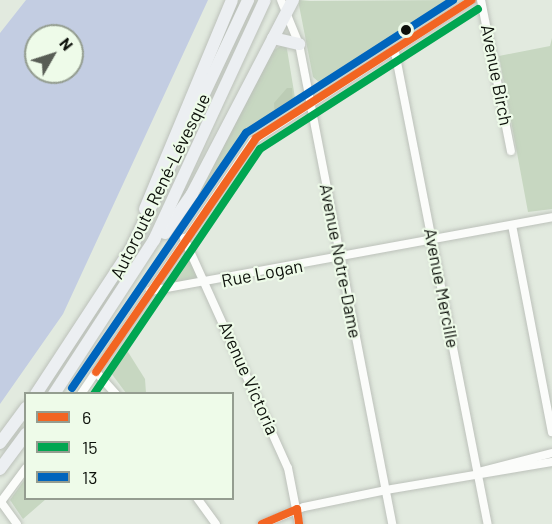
<!DOCTYPE html>
<meta charset="utf-8">
<style>
body{margin:0}
#map{position:relative;width:552px;height:524px;overflow:hidden;background:#e2eadf;font-family:Barlow,sans-serif}
div>[style]{position:absolute}
[style*='--x']{left:calc(var(--x)*1px);top:calc(var(--y)*1px);width:calc(var(--w)*1px);rotate:calc(var(--a)*1deg)}
.green>*{inset:0;background:#c7d7c1}
.forest>*{inset:0;background:#bcccb5}
.water>*{inset:0;background:#c3cde2}
.roads{filter:drop-shadow(0 0 2px #bcc1ba) drop-shadow(0 0 2px #bcc1ba)}
.minor>*{height:8px;margin:-4px;padding:0 4px;transform-origin:4px;border-radius:4px;background:#fbfcfa}
.highway>*{height:12px;margin:-6px;padding:0 6px;transform-origin:6px;border-radius:6px;background:#eceff2}
.bus-1>*{height:8px;margin:-4px;padding:0 4px;transform-origin:4px;border-radius:4px;background:#f26522}
.bus-2>*{height:8px;margin:-4px;padding:0 4px;transform-origin:4px;border-radius:4px;background:#00a651}
.bus-3>*{height:8px;margin:-4px;padding:0 4px;transform-origin:4px;border-radius:4px;background:#0065bd}
.dots>*{width:16px;height:16px;translate:-50% -50%;box-sizing:border-box;border:3px solid #eefbe9;border-radius:50%}
span{translate:-50% -50%;white-space:nowrap;text-align:center;line-height:1.15;-webkit-text-stroke:4.5px #eefbe9;paint-order:stroke}
.street-label{font-size:18px;color:#0d110b}
.legend{position:absolute;left:24px;top:392px;width:210px;height:108px;box-sizing:border-box;background:#eefbe9;border:2px solid #949d90;margin:0;padding:8px 10px;list-style:none;font-size:18px;color:#0d110b}
.legend li{display:flex;align-items:center;gap:12px;height:30px}
.legend b{width:30px;border:2px solid #949d90}
.north{position:absolute;left:24px;top:24px;width:60px;height:60px;box-sizing:border-box;background:#eefbe9;border:2px solid #949d90;border-radius:50%;rotate:51deg;font-size:16px;font-weight:700;line-height:24px;text-align:center;color:#0d110b}
.north::after{content:'';display:block;margin:auto;width:21px;height:27px;background:#585d55;clip-path:polygon(50% 0,100% 100%,50% 72%,0 100%)}
</style>
<div id="map">
<div class="green">
<div style="clip-path:polygon(298px 0,310px 1px,459px 0,321px 84px,313px 77px)"></div>
<div style="clip-path:polygon(552px 38px,552px 209px,528px 212px,499px 56px,550px 46px)"></div>
<div style="clip-path:polygon(286px 43px,296px 104px,241px 141px,183px 222px,270px 52px)"></div>
<div style="clip-path:polygon(184px 254px,189px 254px,200px 278px,165px 285px)"></div>
<div style="clip-path:polygon(123px 344px,145px 379px,146px 393px,126px 393px,108px 369px)"></div>
<div style="clip-path:polygon(25px 479px,26px 498px,46px 499px,23px 519px,10px 500px)"></div>
</div>
<div class="forest">
<div style="clip-path:polygon(287px 88px,292px 88px,293px 104px,275px 117px,274px 103px)"></div>
</div>
<div class="water">
<div style="clip-path:polygon(evenodd,26px 0,208px 0,63px 314px,0 404px,0 33px,26px 0,36px 36px,72px 36px,72px 72px,36px 72px,36px 36px)"></div>
</div>
<div class="roads">
<div class="minor">
<div style="--x:281;--y:0;--w:48;--a:67.8"></div>
<div style="--x:299;--y:44;--w:489;--a:79"></div>
<div style="--x:481;--y:0;--w:154;--a:78.8"></div>
<div style="--x:395;--y:52;--w:481;--a:78.9"></div>
<div style="--x:512;--y:225;--w:211;--a:79.1"></div>
<div style="--x:184;--y:238;--w:252;--a:65.7"></div>
<div style="--x:288;--y:468;--w:57;--a:78.9"></div>
<div style="--x:150;--y:291;--w:409;--a:-10.4"></div>
<div style="--x:96;--y:372;--w:30;--a:48"></div>
<div style="--x:81;--y:394;--w:306;--a:-55.8"></div>
<div style="--x:253;--y:141;--w:260;--a:-32.8"></div>
<div style="--x:478;--y:472;--w:76;--a:-14.4"></div>
<div style="--x:197;--y:498;--w:32;--a:54"></div>
<div style="--x:1;--y:502;--w:27;--a:54"></div>
<div style="--x:0;--y:503;--w:44;--a:-53.4"></div>
<div style="--x:262;--y:524;--w:45;--a:-22"></div>
<div style="--x:304;--y:507;--w:84;--a:-11.7"></div>
<div style="--x:386;--y:490;--w:168;--a:-9.6"></div>
</div>
<div class="highway">
<div style="--x:273;--y:38;--w:27;--a:13"></div>
<div style="--x:145;--y:209;--w:226;--a:-67.4"></div>
<div style="--x:165;--y:233;--w:47;--a:-55.3"></div>
<div style="--x:192;--y:194;--w:219;--a:-62.5"></div>
<div style="--x:36;--y:394;--w:173;--a:-56.8"></div>
<div style="--x:131;--y:249;--w:275;--a:-64.8"></div>
<div style="--x:54;--y:394;--w:184;--a:-57"></div>
<div style="--x:154;--y:240;--w:264;--a:-65.2"></div>
<div style="--x:0;--y:443;--w:44;--a:-53.4"></div>
<div style="--x:0;--y:469;--w:44;--a:-53.4"></div>
</div>
</div>
<div class="bus-1">
<div style="--x:96;--y:372;--w:283;--a:-55.6"></div>
<div style="--x:256;--y:138;--w:256;--a:-32.6"></div>
<div style="--x:262;--y:524;--w:38;--a:-23"></div>
<div style="--x:297;--y:509;--w:15;--a:82"></div>
</div>
<div class="bus-2">
<div style="--x:94;--y:394;--w:296;--a:-55.9"></div>
<div style="--x:260;--y:149;--w:259;--a:-32.7"></div>
</div>
<div class="bus-3">
<div style="--x:72;--y:388;--w:309;--a:-55.7"></div>
<div style="--x:246;--y:133;--w:246;--a:-32.7"></div>
</div>
<div class="dots">
<div style="left:406px;top:30px;background:#0d110b"></div>
</div>
<div class="street-label">
<span style="left:497px;top:75px;rotate:79deg">Avenue Birch</span>
<span style="left:160px;top:186px;rotate:-64deg">Autoroute René-Lévesque</span>
<span style="left:341px;top:261px;rotate:79deg">Avenue Notre-Dame</span>
<span style="left:262px;top:273px;rotate:-11deg">Rue Logan</span>
<span style="left:442px;top:288px;rotate:79deg">Avenue Mercille</span>
<span style="left:249px;top:378px;rotate:66deg">Avenue Victoria</span>
</div>
<ul class="legend">
<li><b style="height:8px;background:#f26522"></b>6</li>
<li><b style="height:8px;background:#00a651"></b>15</li>
<li><b style="height:8px;background:#0065bd"></b>13</li>
</ul>
<div class="north">N</div>
</div>
